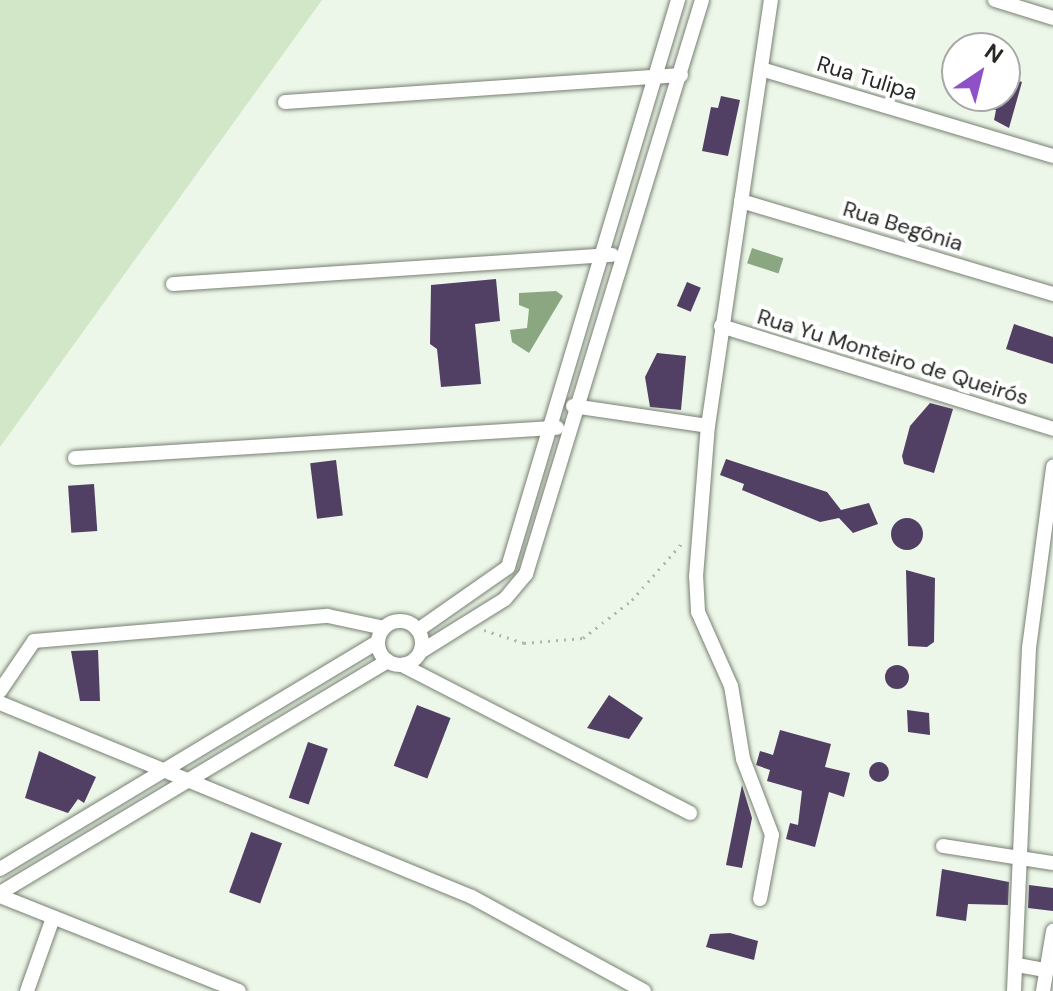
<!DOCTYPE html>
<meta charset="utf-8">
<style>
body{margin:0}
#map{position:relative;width:1053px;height:991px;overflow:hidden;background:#edf7e9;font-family:"DM Sans",sans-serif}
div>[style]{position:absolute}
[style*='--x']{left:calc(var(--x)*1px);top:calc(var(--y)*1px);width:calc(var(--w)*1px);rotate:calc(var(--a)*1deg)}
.green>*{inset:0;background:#d1e7c8}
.water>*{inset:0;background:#8ba781;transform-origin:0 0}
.building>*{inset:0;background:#513f64;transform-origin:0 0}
.round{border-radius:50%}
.path>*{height:3px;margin-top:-1.5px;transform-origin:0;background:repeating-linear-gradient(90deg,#afb7ac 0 2px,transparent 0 8px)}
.roads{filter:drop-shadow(0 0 2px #778073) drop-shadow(0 0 2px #778073)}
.minor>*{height:14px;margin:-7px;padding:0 7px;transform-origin:7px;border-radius:7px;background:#fff}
.minor>.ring{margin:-7px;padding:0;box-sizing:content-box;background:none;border:14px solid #fff;border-radius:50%}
span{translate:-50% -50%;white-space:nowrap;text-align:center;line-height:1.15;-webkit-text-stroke:8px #fff;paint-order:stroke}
.street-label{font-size:22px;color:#262924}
.north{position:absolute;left:941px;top:32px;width:80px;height:80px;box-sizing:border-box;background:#fff;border:2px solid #a8a9a7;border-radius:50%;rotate:35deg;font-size:22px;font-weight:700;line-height:32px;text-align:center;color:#262924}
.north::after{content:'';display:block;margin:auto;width:28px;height:36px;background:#8f51c7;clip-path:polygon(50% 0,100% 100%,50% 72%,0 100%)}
</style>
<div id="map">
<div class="green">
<div style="clip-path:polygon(0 0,322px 0,0 447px)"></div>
</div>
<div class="water">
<div style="left:752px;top:248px;width:33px;height:16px;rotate:18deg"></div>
<div style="clip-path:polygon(556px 291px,563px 296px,529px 353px,512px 342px,510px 330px,527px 328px,529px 309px,519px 305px,519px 293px)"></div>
</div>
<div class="building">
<div style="clip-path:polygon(1005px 77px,1022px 82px,1009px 128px,994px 120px,996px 110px,959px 100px,1005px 96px)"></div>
<div style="clip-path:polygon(721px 96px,740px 100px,728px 156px,702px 151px,711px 107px,718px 108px)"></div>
<div style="clip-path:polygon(496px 279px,500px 321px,475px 324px,481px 384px,441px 387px,437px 349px,430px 344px,431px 285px)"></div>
<div style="left:687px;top:282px;width:15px;height:26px;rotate:23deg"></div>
<div style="clip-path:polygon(1014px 324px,1053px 337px,1053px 364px,1006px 349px)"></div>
<div style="clip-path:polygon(657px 353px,686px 356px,681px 410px,650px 407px,645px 377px)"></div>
<div style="clip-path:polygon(930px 403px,953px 409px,934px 473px,904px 464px,902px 456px,910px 426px)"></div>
<div style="clip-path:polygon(726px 459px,827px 492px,841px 510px,869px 503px,878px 524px,853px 533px,839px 518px,820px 522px,742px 490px,744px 484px,720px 475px)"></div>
<div style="left:336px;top:460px;width:56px;height:26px;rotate:83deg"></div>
<div style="left:94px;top:484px;width:47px;height:26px;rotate:86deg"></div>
<div class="round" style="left:891px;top:518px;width:32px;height:32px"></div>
<div style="clip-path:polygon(906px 570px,935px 578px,934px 642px,927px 647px,908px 646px)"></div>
<div style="clip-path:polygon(98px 650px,100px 701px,80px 701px,71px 651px)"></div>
<div class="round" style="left:885px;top:665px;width:24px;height:24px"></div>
<div style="clip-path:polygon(609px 695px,643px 718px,629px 739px,587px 728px)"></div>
<div style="left:417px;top:705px;width:36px;height:65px;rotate:21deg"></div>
<div style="clip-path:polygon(907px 710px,929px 713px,930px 735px,908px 732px)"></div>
<div style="clip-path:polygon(780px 730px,831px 744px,825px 767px,850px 773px,844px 797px,829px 792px,815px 847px,786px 839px,790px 823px,798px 825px,802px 791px,767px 781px,770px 770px,756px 765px,760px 751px,773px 755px)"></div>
<div style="left:308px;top:742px;width:21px;height:59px;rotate:19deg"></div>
<div style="clip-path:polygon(39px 751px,96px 777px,84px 803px,78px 799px,68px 813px,25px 798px)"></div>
<div class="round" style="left:869px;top:762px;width:20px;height:20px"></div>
<div style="clip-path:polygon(742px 785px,752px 818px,742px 868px,726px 865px)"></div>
<div style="left:251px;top:832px;width:33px;height:64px;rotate:20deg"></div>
<div style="clip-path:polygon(942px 869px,1009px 882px,1008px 905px,968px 904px,966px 921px,936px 916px)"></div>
<div style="clip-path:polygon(1029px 885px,1053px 888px,1053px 911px,1028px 908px)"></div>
<div style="clip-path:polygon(730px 933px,758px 941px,754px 960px,706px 947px,710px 934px)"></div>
</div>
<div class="path">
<div style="--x:484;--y:630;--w:42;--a:18"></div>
<div style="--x:524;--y:643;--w:59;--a:-4.8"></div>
<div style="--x:583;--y:638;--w:62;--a:-37.8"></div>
<div style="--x:632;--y:600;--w:76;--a:-48.7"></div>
</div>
<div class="roads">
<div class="minor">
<div style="--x:995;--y:0;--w:61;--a:17.2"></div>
<div style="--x:761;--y:69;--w:305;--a:16.6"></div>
<div style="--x:285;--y:102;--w:397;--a:-3.9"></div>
<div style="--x:741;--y:201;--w:326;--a:16.6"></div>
<div style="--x:173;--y:284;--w:440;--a:-3.8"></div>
<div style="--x:721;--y:326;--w:348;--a:17.2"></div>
<div style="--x:573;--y:406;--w:136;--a:8.4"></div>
<div style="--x:75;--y:458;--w:483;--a:-3.6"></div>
<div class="ring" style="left:378px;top:621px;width:30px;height:30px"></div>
<div style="--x:418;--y:630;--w:110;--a:-35"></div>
<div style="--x:508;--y:567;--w:592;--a:-73.31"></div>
<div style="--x:420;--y:652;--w:100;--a:-31.9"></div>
<div style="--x:505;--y:599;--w:33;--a:-50"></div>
<div style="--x:526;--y:574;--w:600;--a:-72.95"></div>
<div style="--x:402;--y:665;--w:324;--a:27.2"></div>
<div style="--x:0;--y:691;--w:60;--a:-55.8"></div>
<div style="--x:34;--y:641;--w:295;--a:-4.9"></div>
<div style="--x:328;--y:616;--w:57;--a:12.1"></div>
<div style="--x:0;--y:703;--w:510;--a:22.34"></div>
<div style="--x:472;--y:897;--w:196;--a:28.7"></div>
<div style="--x:943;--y:846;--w:111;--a:8.8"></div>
<div style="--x:0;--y:869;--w:441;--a:-31"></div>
<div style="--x:0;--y:893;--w:452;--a:-30.9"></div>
<div style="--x:0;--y:896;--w:257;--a:21.7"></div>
<div style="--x:760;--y:899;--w:65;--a:-79.4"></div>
<div style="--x:772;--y:835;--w:81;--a:-110.9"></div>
<div style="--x:743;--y:759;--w:74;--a:-99.3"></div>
<div style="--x:731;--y:686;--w:81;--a:-114"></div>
<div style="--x:698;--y:612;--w:35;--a:-93"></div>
<div style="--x:696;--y:577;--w:151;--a:-85.5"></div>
<div style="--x:708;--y:426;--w:431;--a:-81.6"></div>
<div style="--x:1017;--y:965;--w:29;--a:10"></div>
<div style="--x:27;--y:991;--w:77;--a:-70.4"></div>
<div style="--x:1014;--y:991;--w:343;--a:-87.5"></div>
<div style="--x:1029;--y:648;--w:183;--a:-82.4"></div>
<div style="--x:1043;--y:991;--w:61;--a:-80.5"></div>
</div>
</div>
<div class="street-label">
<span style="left:867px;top:78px;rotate:17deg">Rua Tulipa</span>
<span style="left:903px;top:226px;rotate:17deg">Rua Begônia</span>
<span style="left:893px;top:357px;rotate:17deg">Rua Yu Monteiro de Queirós</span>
</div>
<div class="north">N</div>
</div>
